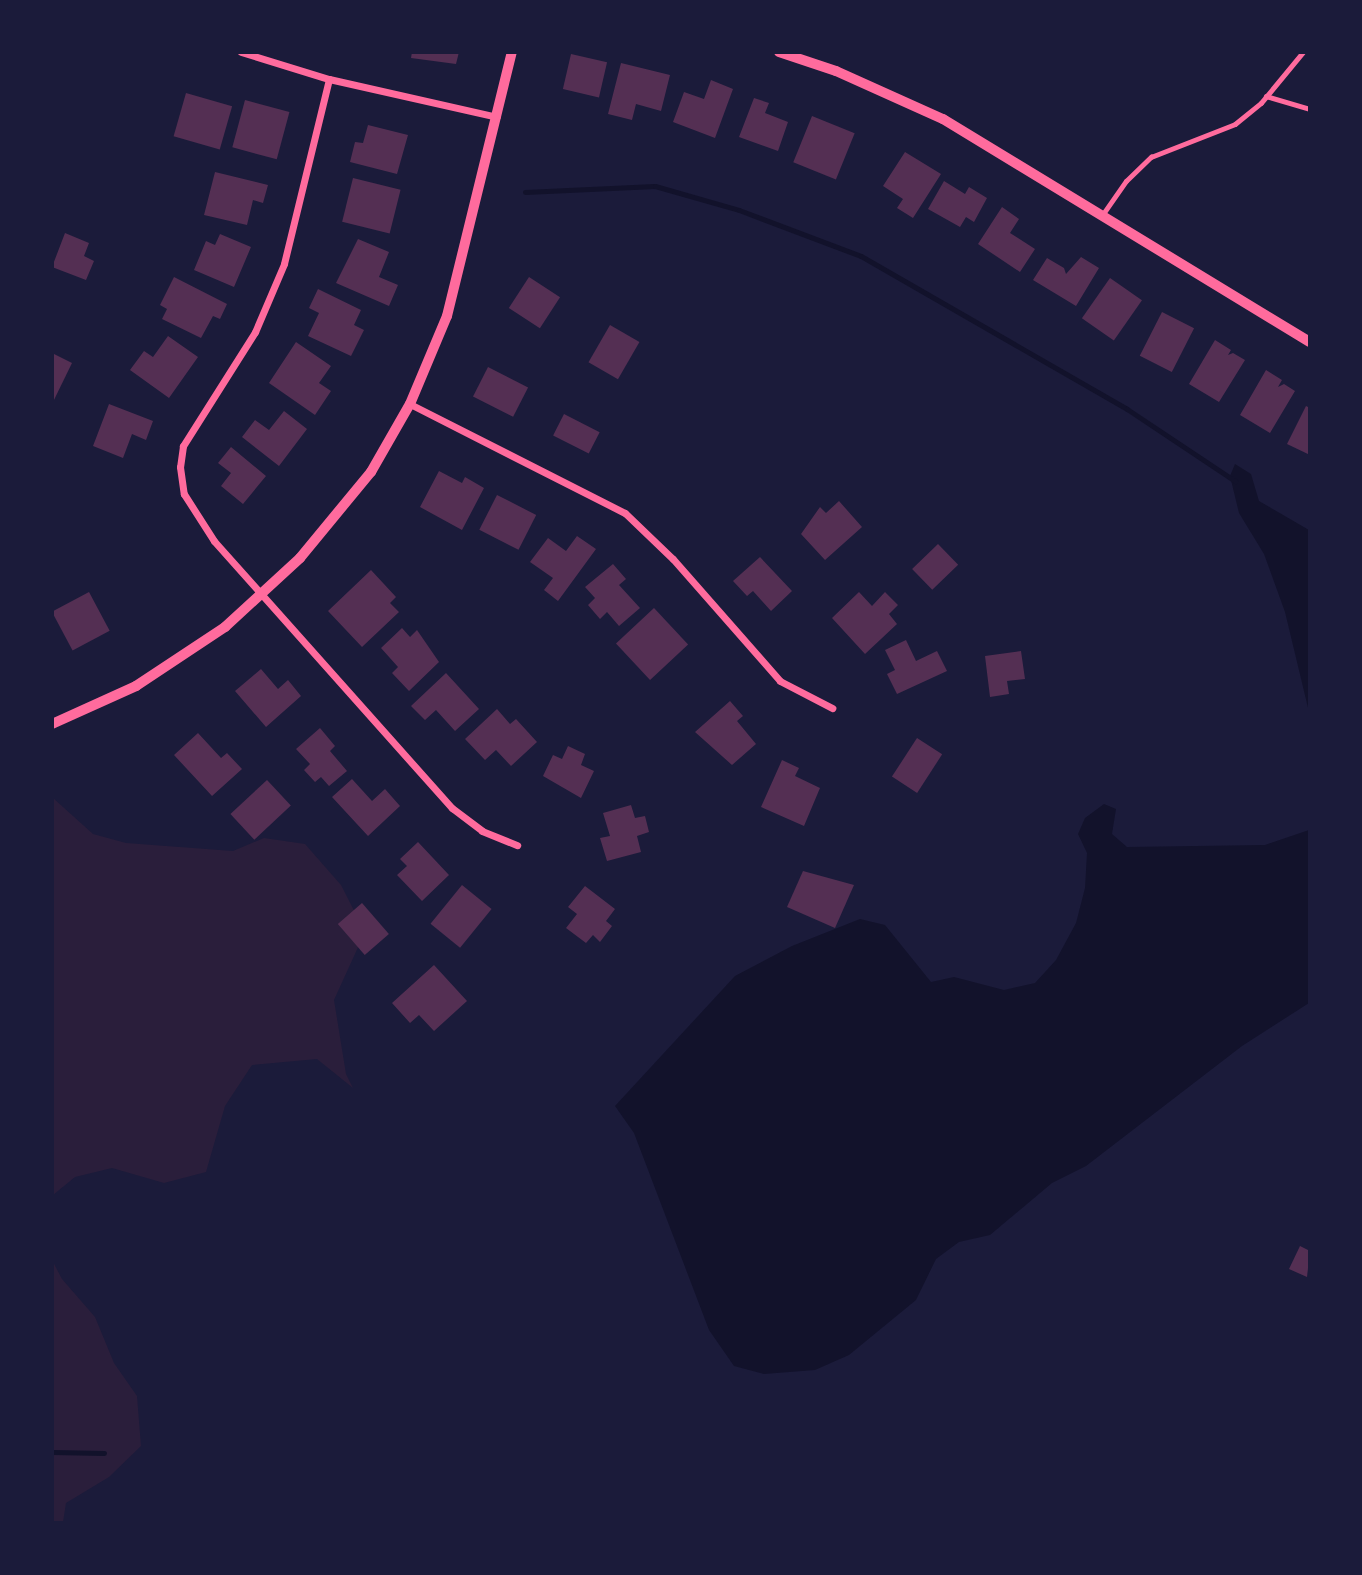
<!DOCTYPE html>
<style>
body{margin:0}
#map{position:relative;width:1362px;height:1575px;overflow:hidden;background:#1b1b3a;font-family:"PT Serif",serif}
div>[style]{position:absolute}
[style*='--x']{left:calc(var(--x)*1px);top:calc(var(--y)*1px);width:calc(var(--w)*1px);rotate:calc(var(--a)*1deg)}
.green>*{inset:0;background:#2a1e3b}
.water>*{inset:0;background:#12122b}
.stream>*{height:5px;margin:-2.5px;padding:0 2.5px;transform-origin:2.5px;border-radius:2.5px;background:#12122b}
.building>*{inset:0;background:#542f53;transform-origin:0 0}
.service>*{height:4.5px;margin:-2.25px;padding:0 2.25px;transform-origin:2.25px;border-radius:2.25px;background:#ff6b9d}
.minor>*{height:7px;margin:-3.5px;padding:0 3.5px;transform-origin:3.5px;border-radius:3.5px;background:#ff6b9d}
.tertiary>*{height:10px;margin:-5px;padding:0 5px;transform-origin:5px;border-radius:5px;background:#ff6b9d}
span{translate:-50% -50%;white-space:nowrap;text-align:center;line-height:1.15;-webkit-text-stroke:6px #1b1b3a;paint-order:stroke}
.frame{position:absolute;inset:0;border:54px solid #1b1b3a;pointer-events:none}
</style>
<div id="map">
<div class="green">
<div style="clip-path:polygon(53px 798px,93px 834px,126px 843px,233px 851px,264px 838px,305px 844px,341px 885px,365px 932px,334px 1000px,346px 1074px,353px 1088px,317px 1059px,252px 1065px,225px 1106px,206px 1172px,164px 1183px,112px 1168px,75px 1177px,53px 1195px)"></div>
<div style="clip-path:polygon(52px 1260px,62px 1279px,95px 1317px,114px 1363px,137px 1396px,141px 1446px,109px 1477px,66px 1503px,63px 1522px,52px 1522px)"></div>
</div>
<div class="water">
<div style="clip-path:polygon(1235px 464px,1251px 474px,1259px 501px,1309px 530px,1309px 712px,1285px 612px,1264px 554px,1239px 513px,1230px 476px)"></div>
<div style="clip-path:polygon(1104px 804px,1116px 809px,1112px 834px,1127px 847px,1265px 845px,1309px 830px,1309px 1003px,1242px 1046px,1086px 1166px,1052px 1183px,990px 1235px,959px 1242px,936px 1259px,916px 1300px,849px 1355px,815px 1370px,764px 1374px,734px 1366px,709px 1330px,634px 1133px,615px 1106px,735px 976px,792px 946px,860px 919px,885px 925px,931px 982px,954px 977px,1004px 990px,1035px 983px,1056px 960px,1076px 923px,1085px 888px,1087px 853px,1078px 834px,1085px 818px)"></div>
</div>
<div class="stream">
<div style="--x:525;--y:192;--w:130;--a:-2.6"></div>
<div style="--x:655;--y:186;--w:87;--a:15.9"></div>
<div style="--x:739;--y:210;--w:130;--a:20.7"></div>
<div style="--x:861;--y:256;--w:307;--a:29.9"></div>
<div style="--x:1127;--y:409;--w:130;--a:33.7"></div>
<div style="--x:52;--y:1452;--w:52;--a:1.1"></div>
</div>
<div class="building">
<div style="clip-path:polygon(412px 52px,459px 52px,456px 64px,411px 58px)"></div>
<div style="left:571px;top:54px;width:37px;height:36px;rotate:13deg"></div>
<div style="clip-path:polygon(621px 63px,670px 75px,661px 111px,636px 104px,632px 120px,608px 114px)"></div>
<div style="clip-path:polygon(711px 80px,733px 89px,715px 138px,673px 122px,684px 92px,704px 99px)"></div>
<div style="left:186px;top:93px;width:48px;height:45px;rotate:16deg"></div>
<div style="clip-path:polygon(754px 98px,769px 103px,765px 113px,788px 122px,778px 151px,739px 137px)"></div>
<div style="left:245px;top:100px;width:46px;height:49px;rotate:15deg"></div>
<div style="left:812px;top:116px;width:46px;height:50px;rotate:22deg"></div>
<div style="clip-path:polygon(368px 125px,408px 135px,397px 174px,350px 162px,355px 142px,363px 143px)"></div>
<div style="clip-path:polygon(905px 152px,941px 174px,913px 218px,897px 208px,903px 199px,883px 186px)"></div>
<div style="clip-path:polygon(215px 172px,268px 185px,263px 203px,253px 200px,247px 225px,204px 215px)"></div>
<div style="left:353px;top:178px;width:49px;height:45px;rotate:14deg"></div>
<div style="clip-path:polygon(944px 181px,965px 194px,969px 187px,987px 198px,974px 222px,966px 217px,960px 227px,928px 209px)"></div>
<div style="clip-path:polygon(1002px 207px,1019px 219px,1010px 233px,1035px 249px,1020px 272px,978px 244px)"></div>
<div style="clip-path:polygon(65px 233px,89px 243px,84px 256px,94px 261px,86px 280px,52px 267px)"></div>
<div style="clip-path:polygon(220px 234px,251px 247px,234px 287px,194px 270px,206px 241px,215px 245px)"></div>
<div style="clip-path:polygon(358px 239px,389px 252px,379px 277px,398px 285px,389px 306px,336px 283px)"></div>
<div style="clip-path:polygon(1081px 257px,1099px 268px,1076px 306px,1033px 280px,1047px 258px,1064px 268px,1066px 274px)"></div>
<div style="clip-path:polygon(174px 277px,227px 304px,220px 319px,213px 316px,201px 338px,162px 319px,167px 309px,160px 305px)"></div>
<div style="left:529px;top:277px;width:37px;height:37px;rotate:33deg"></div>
<div style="left:1110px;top:278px;width:39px;height:49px;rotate:35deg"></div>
<div style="clip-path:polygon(318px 289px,361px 310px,354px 325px,364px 330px,351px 356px,308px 336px,319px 313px,309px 308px)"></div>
<div style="left:1162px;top:312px;width:36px;height:49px;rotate:27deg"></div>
<div style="left:610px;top:325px;width:34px;height:43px;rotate:30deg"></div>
<div style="clip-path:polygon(168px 336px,198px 357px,169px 398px,130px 370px,144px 351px,153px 357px)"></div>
<div style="clip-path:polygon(1215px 340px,1231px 350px,1228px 355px,1233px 353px,1245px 360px,1219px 402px,1189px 384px)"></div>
<div style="clip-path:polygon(296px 342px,331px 366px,319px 383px,331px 391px,315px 415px,269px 383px)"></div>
<div style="clip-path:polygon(52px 353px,72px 363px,52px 404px)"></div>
<div style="left:488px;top:367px;width:45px;height:33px;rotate:27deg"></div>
<div style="clip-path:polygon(1266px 370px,1282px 380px,1278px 387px,1284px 384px,1295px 391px,1270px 433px,1240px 415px)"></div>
<div style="clip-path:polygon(109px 404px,153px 421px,146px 440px,132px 434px,123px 458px,93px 446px)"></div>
<div style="clip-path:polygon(1306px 406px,1310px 408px,1310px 455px,1287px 444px)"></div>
<div style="clip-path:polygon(284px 411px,307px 429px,279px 466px,242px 437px,255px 420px,269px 430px)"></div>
<div style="left:564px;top:414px;width:40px;height:24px;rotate:27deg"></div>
<div style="clip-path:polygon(231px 447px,266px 476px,243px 504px,221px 486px,231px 473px,218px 463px)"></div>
<div style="clip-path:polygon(439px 471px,462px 483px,465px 477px,484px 488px,462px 530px,420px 507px)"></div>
<div style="left:497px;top:495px;width:44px;height:39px;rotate:27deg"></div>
<div style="clip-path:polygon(839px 501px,862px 527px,825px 560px,801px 534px,820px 507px,826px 513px)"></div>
<div style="clip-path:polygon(577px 536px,596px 549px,558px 601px,544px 590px,553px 578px,530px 562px,548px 538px,566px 551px)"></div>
<div style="left:938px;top:544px;width:29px;height:36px;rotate:46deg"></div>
<div style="clip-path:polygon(760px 557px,792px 591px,771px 611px,753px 591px,747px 596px,733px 581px)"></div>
<div style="clip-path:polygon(613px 564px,626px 579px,619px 585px,640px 608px,619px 626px,607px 612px,600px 619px,588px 605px,595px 598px,585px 587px)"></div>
<div style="clip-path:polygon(371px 570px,396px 597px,390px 603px,399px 612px,362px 647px,328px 611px)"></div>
<div style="left:89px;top:592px;width:44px;height:42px;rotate:62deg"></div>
<div style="clip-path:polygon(859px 592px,872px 606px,885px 592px,898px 605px,889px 614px,897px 624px,865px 654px,832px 618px)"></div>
<div style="left:654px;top:608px;width:50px;height:52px;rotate:47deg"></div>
<div style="clip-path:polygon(402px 628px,410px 637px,417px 630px,439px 662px,409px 691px,392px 673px,398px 667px,381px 648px)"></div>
<div style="clip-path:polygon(906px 640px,916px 661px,937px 651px,947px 671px,897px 694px,887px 674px,895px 670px,885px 650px)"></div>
<div style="clip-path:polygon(1021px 651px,1025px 679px,1007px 681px,1009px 694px,990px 697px,985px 656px)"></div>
<div style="clip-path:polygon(261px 669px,278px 689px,288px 680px,301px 696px,266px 727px,235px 691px)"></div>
<div style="clip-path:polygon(446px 673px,479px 709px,455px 731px,436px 710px,425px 720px,411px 706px)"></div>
<div style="clip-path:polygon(730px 701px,743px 716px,737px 721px,756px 744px,732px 765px,695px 732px)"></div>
<div style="clip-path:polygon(497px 709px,510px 724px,516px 719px,537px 742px,511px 766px,496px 750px,485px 760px,465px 739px)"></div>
<div style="clip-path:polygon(320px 728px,335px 746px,330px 751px,347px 771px,329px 786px,321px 777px,315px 782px,304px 770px,310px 764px,296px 749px)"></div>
<div style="clip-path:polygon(198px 733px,221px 758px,227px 753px,242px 769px,212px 796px,174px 755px)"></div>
<div style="left:917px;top:738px;width:30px;height:46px;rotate:33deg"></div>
<div style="clip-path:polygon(568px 746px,585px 754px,581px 765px,594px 771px,581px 798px,543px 776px,553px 755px,562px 759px)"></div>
<div style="clip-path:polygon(782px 760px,799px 768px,795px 776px,820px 788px,804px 826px,761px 807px)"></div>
<div style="clip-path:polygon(352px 779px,372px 801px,385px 789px,400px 806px,368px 836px,332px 797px)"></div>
<div style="left:267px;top:780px;width:35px;height:50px;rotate:47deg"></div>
<div style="clip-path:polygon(631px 805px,635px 818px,645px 816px,649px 832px,637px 836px,641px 852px,607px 861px,600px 838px,610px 836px,603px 813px)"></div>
<div style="clip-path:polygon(418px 842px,449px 875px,422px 901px,397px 875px,407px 866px,400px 859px)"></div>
<div style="clip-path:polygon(803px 871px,854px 885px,835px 928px,787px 907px)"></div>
<div style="left:462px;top:885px;width:38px;height:50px;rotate:39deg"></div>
<div style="clip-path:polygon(585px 886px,615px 909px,606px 921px,612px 926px,600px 942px,593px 935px,586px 943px,566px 928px,577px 914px,568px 907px)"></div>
<div style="left:362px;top:903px;width:41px;height:32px;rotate:49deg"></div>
<div style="clip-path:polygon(434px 965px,467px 1001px,434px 1031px,419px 1015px,410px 1023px,392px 1003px)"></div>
<div style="clip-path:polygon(1300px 1246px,1310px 1251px,1307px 1277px,1289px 1269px)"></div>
</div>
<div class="service">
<div style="--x:1266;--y:96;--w:46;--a:16.5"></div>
<div style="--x:1103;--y:214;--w:40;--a:-55.1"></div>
<div style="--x:1126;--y:181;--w:35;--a:-44"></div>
<div style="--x:1151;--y:157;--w:90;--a:-21.4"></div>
<div style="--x:1235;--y:124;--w:33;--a:-39"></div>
<div style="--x:1261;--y:103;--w:66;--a:-50.5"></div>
</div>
<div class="minor">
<div style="--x:241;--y:52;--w:92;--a:17.1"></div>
<div style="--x:329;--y:79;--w:172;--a:12.7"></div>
<div style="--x:329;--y:79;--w:190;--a:103.7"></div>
<div style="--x:284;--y:264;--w:74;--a:113.1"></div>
<div style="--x:255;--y:332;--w:135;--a:122.3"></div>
<div style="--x:183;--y:446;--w:21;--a:98"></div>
<div style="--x:180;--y:467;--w:27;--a:82"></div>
<div style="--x:184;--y:494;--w:56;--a:57.4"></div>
<div style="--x:214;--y:541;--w:358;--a:48.3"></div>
<div style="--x:452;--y:808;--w:38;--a:37"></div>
<div style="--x:482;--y:831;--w:38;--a:22"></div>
<div style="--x:410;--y:404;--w:241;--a:26.9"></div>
<div style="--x:625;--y:513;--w:66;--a:43.8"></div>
<div style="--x:673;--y:559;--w:162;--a:48.7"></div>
<div style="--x:780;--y:681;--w:59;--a:27.4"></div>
</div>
<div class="tertiary">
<div style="--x:779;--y:52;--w:60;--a:18.4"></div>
<div style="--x:836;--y:71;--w:117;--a:24.2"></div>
<div style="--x:943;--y:119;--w:429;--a:31.3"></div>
<div style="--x:52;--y:724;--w:92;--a:-24.3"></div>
<div style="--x:136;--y:686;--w:107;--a:-33.5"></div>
<div style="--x:225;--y:627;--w:102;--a:-42.6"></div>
<div style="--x:300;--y:558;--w:112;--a:-50.5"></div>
<div style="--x:371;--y:472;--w:78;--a:-60.2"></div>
<div style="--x:410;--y:404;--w:95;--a:-67.2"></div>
<div style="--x:447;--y:316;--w:272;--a:-76.2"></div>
</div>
<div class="frame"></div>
</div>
